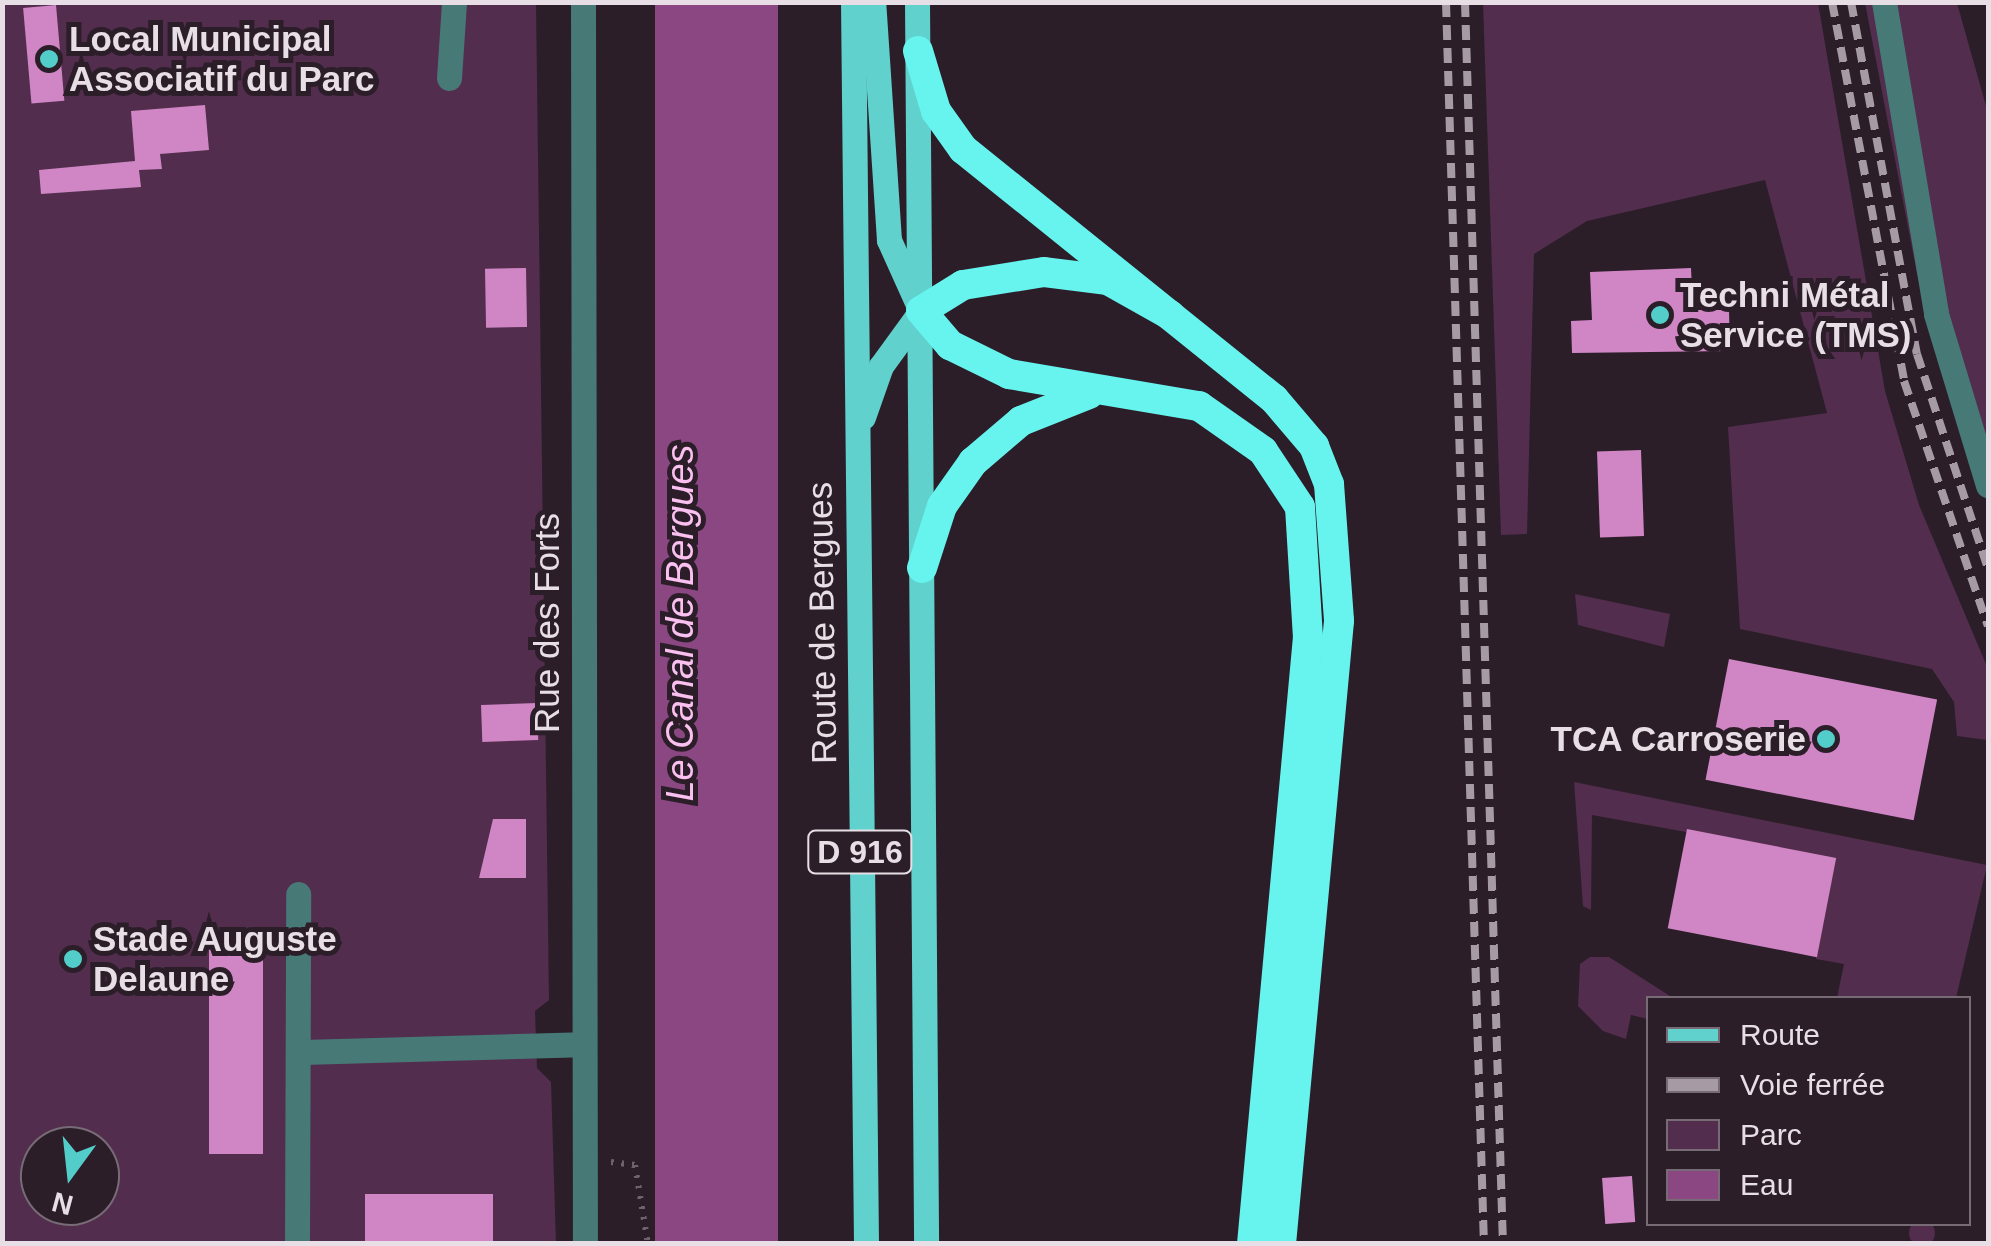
<!DOCTYPE html>
<meta charset="utf-8">
<style>
body{margin:0}
#map{position:relative;width:1991px;height:1246px;overflow:hidden;background:#2b1e29;font-family:Helvetica,sans-serif}
div>[style]{position:absolute}
[style*='--x']{left:calc(var(--x)*1px);top:calc(var(--y)*1px);width:calc(var(--w)*1px);rotate:calc(var(--a)*1deg)}
.green>*{inset:0;background:#522d4d}
.round{border-radius:50%}
.water>*{inset:0;background:#8b4782;transform-origin:0 0}
.building>*{inset:0;background:#d086c4;transform-origin:0 0}
.path>*{height:6px;margin-top:-3px;transform-origin:0;background:repeating-linear-gradient(90deg,#6e636c 0 2.5px,transparent 0 10.5px)}
.minor>*{height:25px;margin:-12.5px;padding:0 12.5px;transform-origin:12.5px;border-radius:12.5px;background:#477977}
.major>*{height:25px;margin:-12.5px;padding:0 12.5px;transform-origin:12.5px;border-radius:12.5px;background:#60d1cd}
.highway>*{height:30px;margin:-15px;padding:0 15px;transform-origin:15px;border-radius:15px;background:#67f4ef}
.rail>*{height:8px;margin-top:-4px;transform-origin:0;background:repeating-linear-gradient(90deg,#a69ba4 0 15px,transparent 0 23px)}
.dots>*{width:28px;height:28px;translate:-50% -50%;box-sizing:border-box;border:5px solid #2b1e29;border-radius:50%}
span{translate:-50% -50%;white-space:nowrap;text-align:center;line-height:1.15;-webkit-text-stroke:10px #2b1e29;paint-order:stroke}
.shield-label span{padding:2px 8px;background:#2b1e29;border:2px solid;border-radius:8px;-webkit-text-stroke-width:0}
.shield-label{font-size:32px;color:#e8dfe6;font-weight:700}
.poi-label{font-size:35px;color:#e8dfe6;font-weight:700}
.left{translate:0 -50%;text-align:left}
.right{translate:-100% -50%;text-align:right}
.street-label{font-size:35px;color:#e8dfe6}
.water-label{font-size:38px;color:#fac0f0;font-style:italic}
.frame{position:absolute;inset:0;border:5px solid #e8dfe6;pointer-events:none}
.legend{position:absolute;left:1646px;top:996px;width:325px;height:230px;box-sizing:border-box;background:#2b1e29;border:2px solid #776b75;margin:0;padding:12px 18px;list-style:none;font-size:30px;color:#e8dfe6}
.legend li{display:flex;align-items:center;gap:20px;height:50px}
.legend b{width:50px;border:2px solid #776b75}
.north{position:absolute;left:20px;top:1126px;width:100px;height:100px;box-sizing:border-box;background:#2b1e29;border:2px solid #776b75;border-radius:50%;rotate:195deg;font-size:28px;font-weight:700;line-height:40px;text-align:center;color:#e8dfe6}
.north::after{content:'';display:block;margin:auto;width:35px;height:45px;background:#53cdc9;clip-path:polygon(50% 0,100% 100%,50% 72%,0 100%)}
</style>
<div id="map">
<div class="green">
<div style="clip-path:polygon(evenodd,2px 3px,536px 3px,549px 1000px,535px 1011px,537px 1068px,551px 1082px,556px 1243px,3px 1243px,2px 3px,40px 1146px,100px 1146px,100px 1206px,40px 1206px,40px 1146px)"></div>
<div style="clip-path:polygon(1483px 3px,1818px 3px,1885px 391px,1919px 505px,1988px 669px,1988px 740px,1957px 736px,1954px 702px,1932px 669px,1740px 629px,1728px 427px,1827px 413px,1765px 180px,1587px 221px,1534px 254px,1527px 534px,1501px 535px)"></div>
<div style="clip-path:polygon(1865px 3px,1957px 3px,1988px 113px,1988px 498px,1917px 274px)"></div>
<div style="clip-path:polygon(1575px 594px,1670px 614px,1664px 647px,1578px 625px)"></div>
<div style="clip-path:polygon(1574px 782px,1987px 865px,1956px 998px,1837px 998px,1844px 964px,1816px 959px,1836px 859px,1592px 815px,1591px 910px,1583px 906px)"></div>
<div style="clip-path:polygon(1590px 957px,1609px 957px,1673px 998px,1648px 998px,1648px 1019px,1631px 1015px,1626px 1039px,1603px 1031px,1578px 1006px,1580px 964px)"></div>
<div class="round" style="left:1909px;top:1220px;width:26px;height:26px"></div>
</div>
<div class="water">
<div style="left:655px;top:3px;width:123px;height:1240px"></div>
</div>
<div class="building">
<div style="left:56px;top:5px;width:96px;height:33px;rotate:85deg"></div>
<div style="clip-path:polygon(205px 105px,209px 150px,160px 154px,162px 169px,139px 170px,141px 187px,41px 194px,39px 170px,135px 161px,131px 111px)"></div>
<div style="left:526px;top:268px;width:59px;height:41px;rotate:89deg"></div>
<div style="clip-path:polygon(1691px 268px,1693px 310px,1729px 310px,1730px 351px,1572px 353px,1571px 321px,1592px 320px,1590px 272px)"></div>
<div style="left:1641px;top:450px;width:86px;height:44px;rotate:88deg"></div>
<div style="left:1729px;top:659px;width:212px;height:123px;rotate:11deg"></div>
<div style="left:537px;top:703px;width:37px;height:56px;rotate:88deg"></div>
<div style="clip-path:polygon(493px 819px,526px 819px,526px 878px,479px 878px)"></div>
<div style="left:1687px;top:829px;width:152px;height:101px;rotate:11deg"></div>
<div style="left:263px;top:947px;width:207px;height:54px;rotate:90deg"></div>
<div style="left:1632px;top:1176px;width:46px;height:30px;rotate:86deg"></div>
<div style="left:365px;top:1194px;width:128px;height:50px"></div>
</div>
<div class="path">
<div style="--x:611;--y:1162;--w:24;--a:7"></div>
<div style="--x:635;--y:1165;--w:80;--a:80.7"></div>
</div>
<div class="minor">
<div style="--x:583;--y:2;--w:1242;--a:89.91"></div>
<div style="--x:1884;--y:2;--w:316;--a:80.5"></div>
<div style="--x:1936;--y:314;--w:179;--a:73.1"></div>
<div style="--x:449;--y:78;--w:76;--a:-86.2"></div>
<div style="--x:302;--y:1052;--w:279;--a:-1.6"></div>
<div style="--x:297;--y:1244;--w:350;--a:-89.8"></div>
</div>
<div class="major">
<div style="--x:853;--y:2;--w:1242;--a:89.4"></div>
<div style="--x:917;--y:2;--w:1242;--a:89.58"></div>
<div style="--x:863;--y:417;--w:54;--a:-70.6"></div>
<div style="--x:881;--y:366;--w:68;--a:-54"></div>
<div style="--x:921;--y:311;--w:78;--a:-114.3"></div>
<div style="--x:889;--y:240;--w:239;--a:-93.8"></div>
</div>
<div class="highway">
<div style="--x:918;--y:51;--w:63;--a:73.3"></div>
<div style="--x:936;--y:111;--w:47;--a:54.6"></div>
<div style="--x:963;--y:149;--w:399;--a:38.8"></div>
<div style="--x:1274;--y:399;--w:62;--a:49.6"></div>
<div style="--x:1314;--y:446;--w:41;--a:68.5"></div>
<div style="--x:1329;--y:484;--w:137;--a:85.8"></div>
<div style="--x:1339;--y:621;--w:626;--a:95.32"></div>
<div style="--x:1170;--y:315;--w:71;--a:-150.6"></div>
<div style="--x:1108;--y:280;--w:64;--a:-172.9"></div>
<div style="--x:1044;--y:272;--w:82;--a:170.9"></div>
<div style="--x:963;--y:285;--w:49;--a:148.2"></div>
<div style="--x:921;--y:311;--w:45;--a:49.5"></div>
<div style="--x:950;--y:345;--w:66;--a:26.2"></div>
<div style="--x:1009;--y:374;--w:193;--a:9.6"></div>
<div style="--x:1199;--y:406;--w:78;--a:35.1"></div>
<div style="--x:1263;--y:451;--w:67;--a:56.5"></div>
<div style="--x:1300;--y:507;--w:130;--a:86.5"></div>
<div style="--x:1308;--y:637;--w:610;--a:95.27"></div>
<div style="--x:922;--y:568;--w:65;--a:-72.1"></div>
<div style="--x:942;--y:506;--w:54;--a:-54.8"></div>
<div style="--x:973;--y:462;--w:63;--a:-40.5"></div>
<div style="--x:1021;--y:421;--w:73;--a:-21.7"></div>
</div>
<div class="rail">
<div style="--x:1446;--y:2;--w:1243;--a:88.25"></div>
<div style="--x:1465;--y:2;--w:1243;--a:88.25"></div>
<div style="--x:1832;--y:2;--w:386;--a:79.2"></div>
<div style="--x:1904;--y:381;--w:259;--a:71.1"></div>
<div style="--x:1851;--y:2;--w:358;--a:79.4"></div>
<div style="--x:1917;--y:354;--w:226;--a:71.7"></div>
</div>
<div class="dots">
<div style="left:49px;top:59px;background:#53cdc9"></div>
<div style="left:1660px;top:315px;background:#53cdc9"></div>
<div style="left:1826px;top:739px;background:#53cdc9"></div>
<div style="left:73px;top:959px;background:#53cdc9"></div>
</div>
<div class="shield-label">
<span style="left:860px;top:852px">D 916</span>
</div>
<div class="poi-label">
<span class="left" style="left:69px;top:59px">Local Municipal<br>Associatif du Parc</span>
<span class="left" style="left:1680px;top:315px">Techni Métal<br>Service (TMS)</span>
<span class="right" style="left:1806px;top:739px">TCA Carroserie</span>
<span class="left" style="left:93px;top:959px">Stade Auguste<br>Delaune</span>
</div>
<div class="street-label">
<span style="left:547px;top:623px;rotate:-90deg">Rue des Forts</span>
<span style="left:822px;top:623px;rotate:-91deg">Route de Bergues</span>
</div>
<div class="water-label">
<span style="left:681px;top:623px;rotate:-90deg">Le Canal de Bergues</span>
</div>
<div class="frame"></div>
<ul class="legend">
<li><b style="height:12px;background:#60d1cd"></b>Route</li>
<li><b style="height:12px;background:#a69ba4"></b>Voie ferrée</li>
<li><b style="height:28px;background:#522d4d"></b>Parc</li>
<li><b style="height:28px;background:#8b4782"></b>Eau</li>
</ul>
<div class="north">N</div>
</div>
